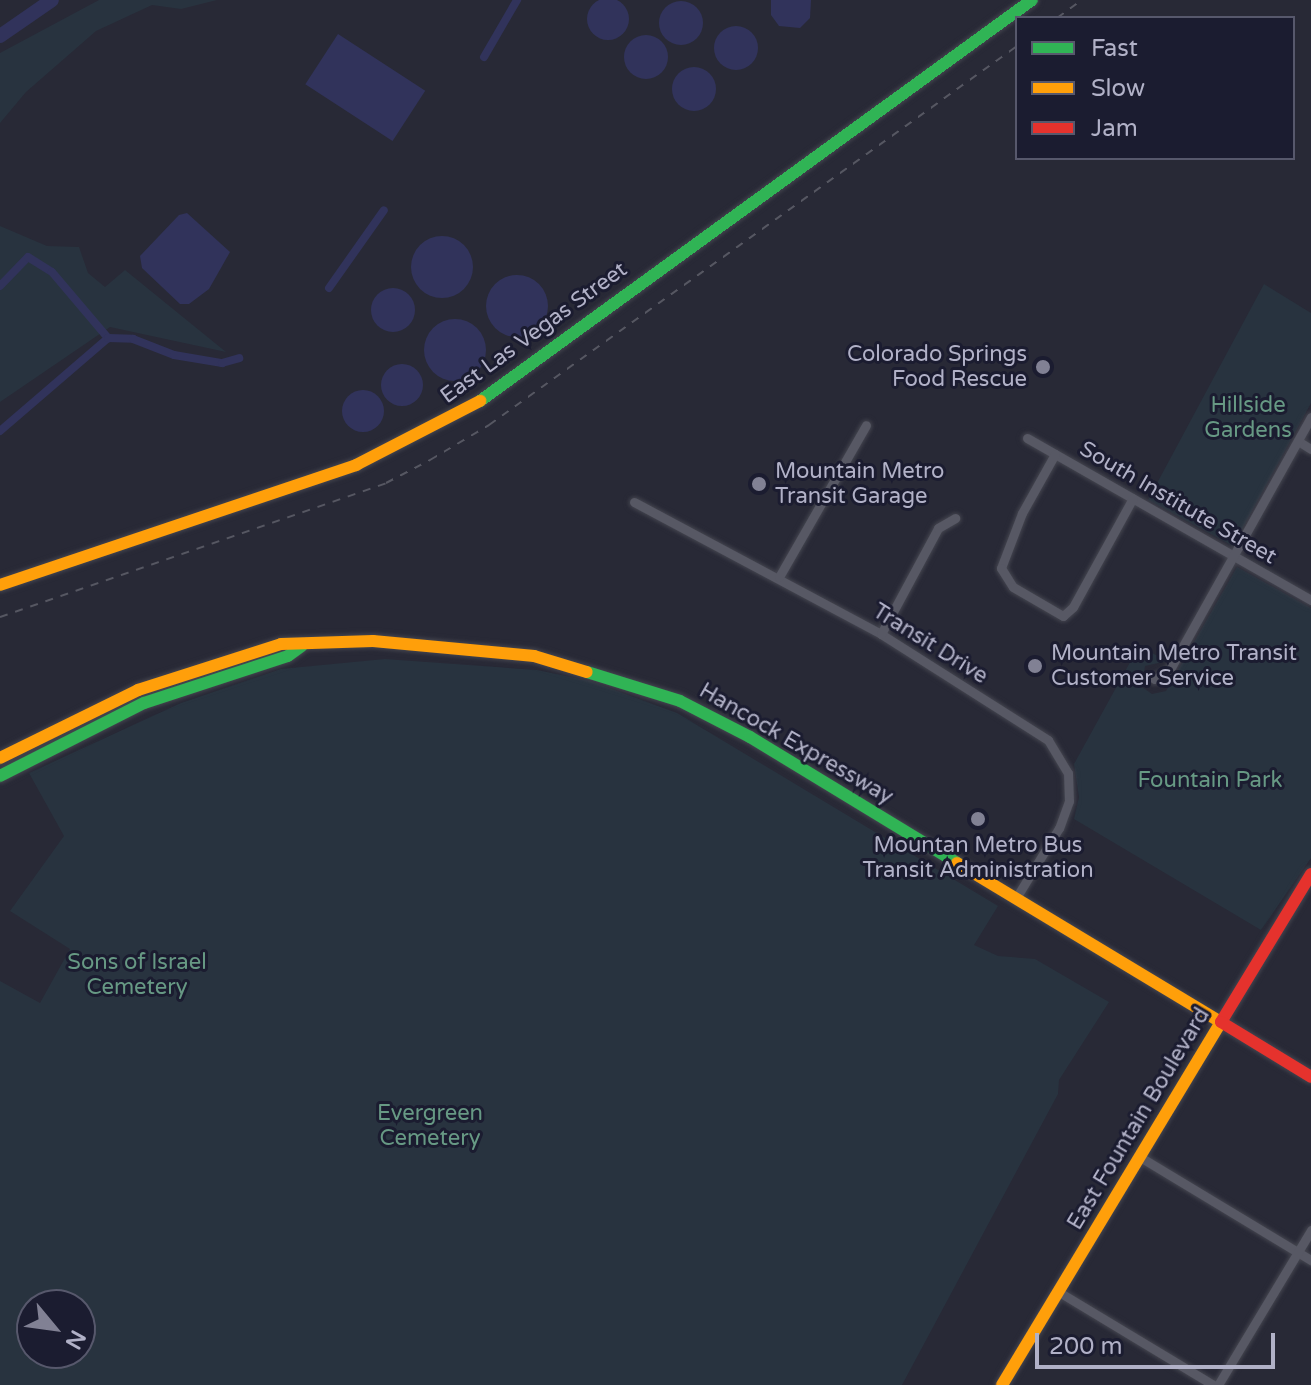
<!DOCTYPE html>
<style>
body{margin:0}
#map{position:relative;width:1311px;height:1385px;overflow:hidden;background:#282936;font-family:"Varela Round",sans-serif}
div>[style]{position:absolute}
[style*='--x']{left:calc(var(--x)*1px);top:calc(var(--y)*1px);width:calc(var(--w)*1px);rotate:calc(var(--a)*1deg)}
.green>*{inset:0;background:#28333f}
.water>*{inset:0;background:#31335b;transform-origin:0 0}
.round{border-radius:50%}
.canal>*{height:8px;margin:-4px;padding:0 4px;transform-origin:4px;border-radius:4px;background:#31335b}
.river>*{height:14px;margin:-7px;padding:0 7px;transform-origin:7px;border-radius:7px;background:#31335b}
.roads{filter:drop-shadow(0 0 2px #44454f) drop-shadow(0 0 2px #44454f)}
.street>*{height:9px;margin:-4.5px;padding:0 4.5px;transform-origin:4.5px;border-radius:4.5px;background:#575864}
.fast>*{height:12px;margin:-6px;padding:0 6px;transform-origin:6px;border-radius:6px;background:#30b455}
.slow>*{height:12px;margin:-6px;padding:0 6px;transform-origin:6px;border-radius:6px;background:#ff9f0a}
.jam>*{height:12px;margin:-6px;padding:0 6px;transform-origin:6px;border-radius:6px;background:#e5322d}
.rail>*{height:2px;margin-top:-1px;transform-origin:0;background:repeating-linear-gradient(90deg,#565762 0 8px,transparent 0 16px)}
.dots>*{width:22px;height:22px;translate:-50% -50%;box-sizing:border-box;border:4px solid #1b1c30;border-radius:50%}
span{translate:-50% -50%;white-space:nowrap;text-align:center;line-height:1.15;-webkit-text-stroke:6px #1b1c30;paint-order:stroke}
.street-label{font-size:22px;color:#b1b1c7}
.poi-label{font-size:22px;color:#b1b1c7}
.right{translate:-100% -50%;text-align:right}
.left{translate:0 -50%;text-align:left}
.park-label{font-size:22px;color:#679984}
.legend{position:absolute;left:1015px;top:16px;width:280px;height:144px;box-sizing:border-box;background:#1b1c30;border:2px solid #57586c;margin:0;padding:10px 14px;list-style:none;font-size:24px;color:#b1b1c7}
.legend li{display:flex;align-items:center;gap:16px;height:40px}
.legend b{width:40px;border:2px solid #57586c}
.north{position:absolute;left:16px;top:1289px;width:80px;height:80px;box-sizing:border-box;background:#1b1c30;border:2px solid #57586c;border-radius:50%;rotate:119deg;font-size:22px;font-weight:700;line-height:32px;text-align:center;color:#b1b1c7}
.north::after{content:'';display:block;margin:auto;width:28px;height:36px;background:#818194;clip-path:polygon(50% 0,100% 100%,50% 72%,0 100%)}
.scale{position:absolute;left:1035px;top:1333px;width:240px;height:36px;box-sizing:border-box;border:4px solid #b1b1c7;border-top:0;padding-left:10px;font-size:24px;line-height:28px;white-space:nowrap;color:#b1b1c7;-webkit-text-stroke:6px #1b1c30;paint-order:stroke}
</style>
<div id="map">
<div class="green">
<div style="clip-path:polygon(99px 0,217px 0,181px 9px,152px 5px,96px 31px,26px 92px,0 123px,0 53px)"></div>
<div style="clip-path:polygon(0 226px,47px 246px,79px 247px,88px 273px,105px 287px,125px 270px,226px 352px,110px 327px,0 402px)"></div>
<div style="clip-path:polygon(1264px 284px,1311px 313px,1311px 403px,1233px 546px,1148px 500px)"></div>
<div style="clip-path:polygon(1237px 567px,1311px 608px,1311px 858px,1261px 930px,1074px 819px,1079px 797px,1074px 764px,1139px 646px,1167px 661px,1145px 666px,1142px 687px,1152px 694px,1166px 691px)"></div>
<div style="clip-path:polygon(evenodd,385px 659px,537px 670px,590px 681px,677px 713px,998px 906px,974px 945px,998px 956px,1035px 959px,1109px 1002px,1059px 1080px,1058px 1094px,902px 1385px,0 1385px,0 981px,40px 1003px,70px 949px,10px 911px,64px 836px,29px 773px,181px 703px,281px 669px,385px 659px,32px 1305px,80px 1305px,80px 1353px,32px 1353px,32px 1305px)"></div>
</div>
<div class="water">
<div class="round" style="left:587px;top:-2px;width:42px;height:42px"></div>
<div style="clip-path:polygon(771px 0,811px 0,810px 18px,800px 28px,779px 26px,771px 15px)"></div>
<div class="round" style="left:659px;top:1px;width:44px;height:44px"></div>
<div class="round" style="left:714px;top:26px;width:44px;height:44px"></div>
<div style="left:338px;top:34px;width:104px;height:60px;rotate:33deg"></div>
<div class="round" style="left:624px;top:35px;width:44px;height:44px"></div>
<div class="round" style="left:672px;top:67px;width:44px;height:44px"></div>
<div style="clip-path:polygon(187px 213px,230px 252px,209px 289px,189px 304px,180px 304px,142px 268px,140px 256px,179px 215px)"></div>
<div class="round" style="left:411px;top:236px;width:62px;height:62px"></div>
<div class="round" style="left:486px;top:275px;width:62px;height:62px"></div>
<div class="round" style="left:371px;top:288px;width:44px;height:44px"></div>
<div class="round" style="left:424px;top:319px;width:62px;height:62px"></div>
<div class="round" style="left:381px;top:364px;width:42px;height:42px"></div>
<div class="round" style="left:342px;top:390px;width:42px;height:42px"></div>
</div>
<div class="canal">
<div style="--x:484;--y:57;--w:66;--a:-59.9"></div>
<div style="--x:0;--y:286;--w:40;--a:-46"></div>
<div style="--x:28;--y:257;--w:28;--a:32"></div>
<div style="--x:52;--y:272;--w:87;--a:49.7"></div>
<div style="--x:329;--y:288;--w:95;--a:-54.8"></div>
<div style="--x:0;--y:431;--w:143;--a:-40.7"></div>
<div style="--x:108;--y:338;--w:25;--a:2"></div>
<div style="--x:133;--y:339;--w:44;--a:21.3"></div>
<div style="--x:174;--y:355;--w:49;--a:9.5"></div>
<div style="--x:222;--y:363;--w:18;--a:-16"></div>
</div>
<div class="river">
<div style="--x:0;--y:36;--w:63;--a:-34.7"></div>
</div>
<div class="roads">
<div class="street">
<div style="--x:1027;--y:438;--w:327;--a:29.7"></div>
<div style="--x:1298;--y:441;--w:15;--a:32"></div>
<div style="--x:1055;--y:454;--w:68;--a:119.2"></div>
<div style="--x:1022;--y:513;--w:59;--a:110.9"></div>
<div style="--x:1001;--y:568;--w:22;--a:58"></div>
<div style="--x:1013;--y:587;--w:58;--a:30.1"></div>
<div style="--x:1063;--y:616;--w:13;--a:-42"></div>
<div style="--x:1073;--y:607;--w:124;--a:-61.2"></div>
<div style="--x:634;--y:502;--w:280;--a:28.1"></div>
<div style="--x:881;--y:634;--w:198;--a:32.4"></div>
<div style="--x:1048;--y:740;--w:39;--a:59"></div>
<div style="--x:1068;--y:773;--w:28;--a:88"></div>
<div style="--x:1069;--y:801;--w:29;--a:110"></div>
<div style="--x:1059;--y:828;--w:82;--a:121.6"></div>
<div style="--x:779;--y:577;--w:175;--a:-60.2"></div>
<div style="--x:881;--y:634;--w:120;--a:-61.7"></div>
<div style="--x:938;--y:528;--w:20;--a:-30"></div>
<div style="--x:1154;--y:679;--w:17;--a:-28"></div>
<div style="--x:1169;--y:671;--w:291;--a:-60.8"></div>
<div style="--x:1140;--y:1157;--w:200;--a:31.1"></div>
<div style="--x:1059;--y:1292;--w:180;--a:31.1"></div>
<div style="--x:1218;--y:1385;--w:181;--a:-59"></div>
</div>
<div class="fast">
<div style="--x:480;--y:401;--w:682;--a:-36"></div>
<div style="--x:587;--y:672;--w:97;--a:17.3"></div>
<div style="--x:680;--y:701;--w:79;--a:27.2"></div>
<div style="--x:750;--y:737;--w:242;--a:31.3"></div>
<div style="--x:0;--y:776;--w:161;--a:-26.9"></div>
<div style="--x:144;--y:703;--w:151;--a:-18.1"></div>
<div style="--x:288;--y:656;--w:17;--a:-36"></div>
</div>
<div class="slow">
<div style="--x:0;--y:585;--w:376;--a:-18.6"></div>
<div style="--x:356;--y:465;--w:140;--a:-27.3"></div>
<div style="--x:0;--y:758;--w:154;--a:-26.2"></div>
<div style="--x:138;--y:690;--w:150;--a:-17.8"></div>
<div style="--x:281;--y:644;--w:92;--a:-1.9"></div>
<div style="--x:373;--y:641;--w:162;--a:5.3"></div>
<div style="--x:534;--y:656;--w:55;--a:16.8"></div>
<div style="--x:957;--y:863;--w:308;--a:31.1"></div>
<div style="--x:1221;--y:1022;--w:424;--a:121.1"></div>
</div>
<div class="jam">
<div style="--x:1311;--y:874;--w:173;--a:121.3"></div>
<div style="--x:1221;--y:1022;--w:105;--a:31.4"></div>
</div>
</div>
<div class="rail">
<div style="--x:1057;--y:18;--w:31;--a:-36"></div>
<div style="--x:0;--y:617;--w:409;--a:-19.1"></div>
<div style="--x:386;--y:483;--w:50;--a:-27.6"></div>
<div style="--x:430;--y:460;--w:69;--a:-30.7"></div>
<div style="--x:489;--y:425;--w:650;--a:-35.67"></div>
</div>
<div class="dots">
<div style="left:1043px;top:367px;background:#818194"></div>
<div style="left:759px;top:484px;background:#818194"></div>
<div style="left:1035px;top:666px;background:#818194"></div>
<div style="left:978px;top:819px;background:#818194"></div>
</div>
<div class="street-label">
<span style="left:534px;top:333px;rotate:-36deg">East Las Vegas Street</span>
<span style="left:1178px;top:503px;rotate:30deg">South Institute Street</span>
<span style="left:930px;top:644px;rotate:32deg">Transit Drive</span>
<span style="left:796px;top:744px;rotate:30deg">Hancock Expressway</span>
<span style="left:1139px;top:1119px;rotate:-59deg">East Fountain Boulevard</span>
</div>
<div class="poi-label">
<span class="right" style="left:1027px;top:367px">Colorado Springs<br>Food Rescue</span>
<span class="left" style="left:775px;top:484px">Mountain Metro<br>Transit Garage</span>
<span class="left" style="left:1051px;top:666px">Mountain Metro Transit<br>Customer Service</span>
<span style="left:978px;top:858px">Mountan Metro Bus<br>Transit Administration</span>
</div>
<div class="park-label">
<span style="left:1248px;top:418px">Hillside<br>Gardens</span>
<span style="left:1210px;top:781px">Fountain Park</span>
<span style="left:137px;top:975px">Sons of Israel<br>Cemetery</span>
<span style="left:430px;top:1126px">Evergreen<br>Cemetery</span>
</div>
<ul class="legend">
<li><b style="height:10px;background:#30b455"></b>Fast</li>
<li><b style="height:10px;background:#ff9f0a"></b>Slow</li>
<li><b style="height:10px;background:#e5322d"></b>Jam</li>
</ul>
<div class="north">N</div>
<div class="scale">200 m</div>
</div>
